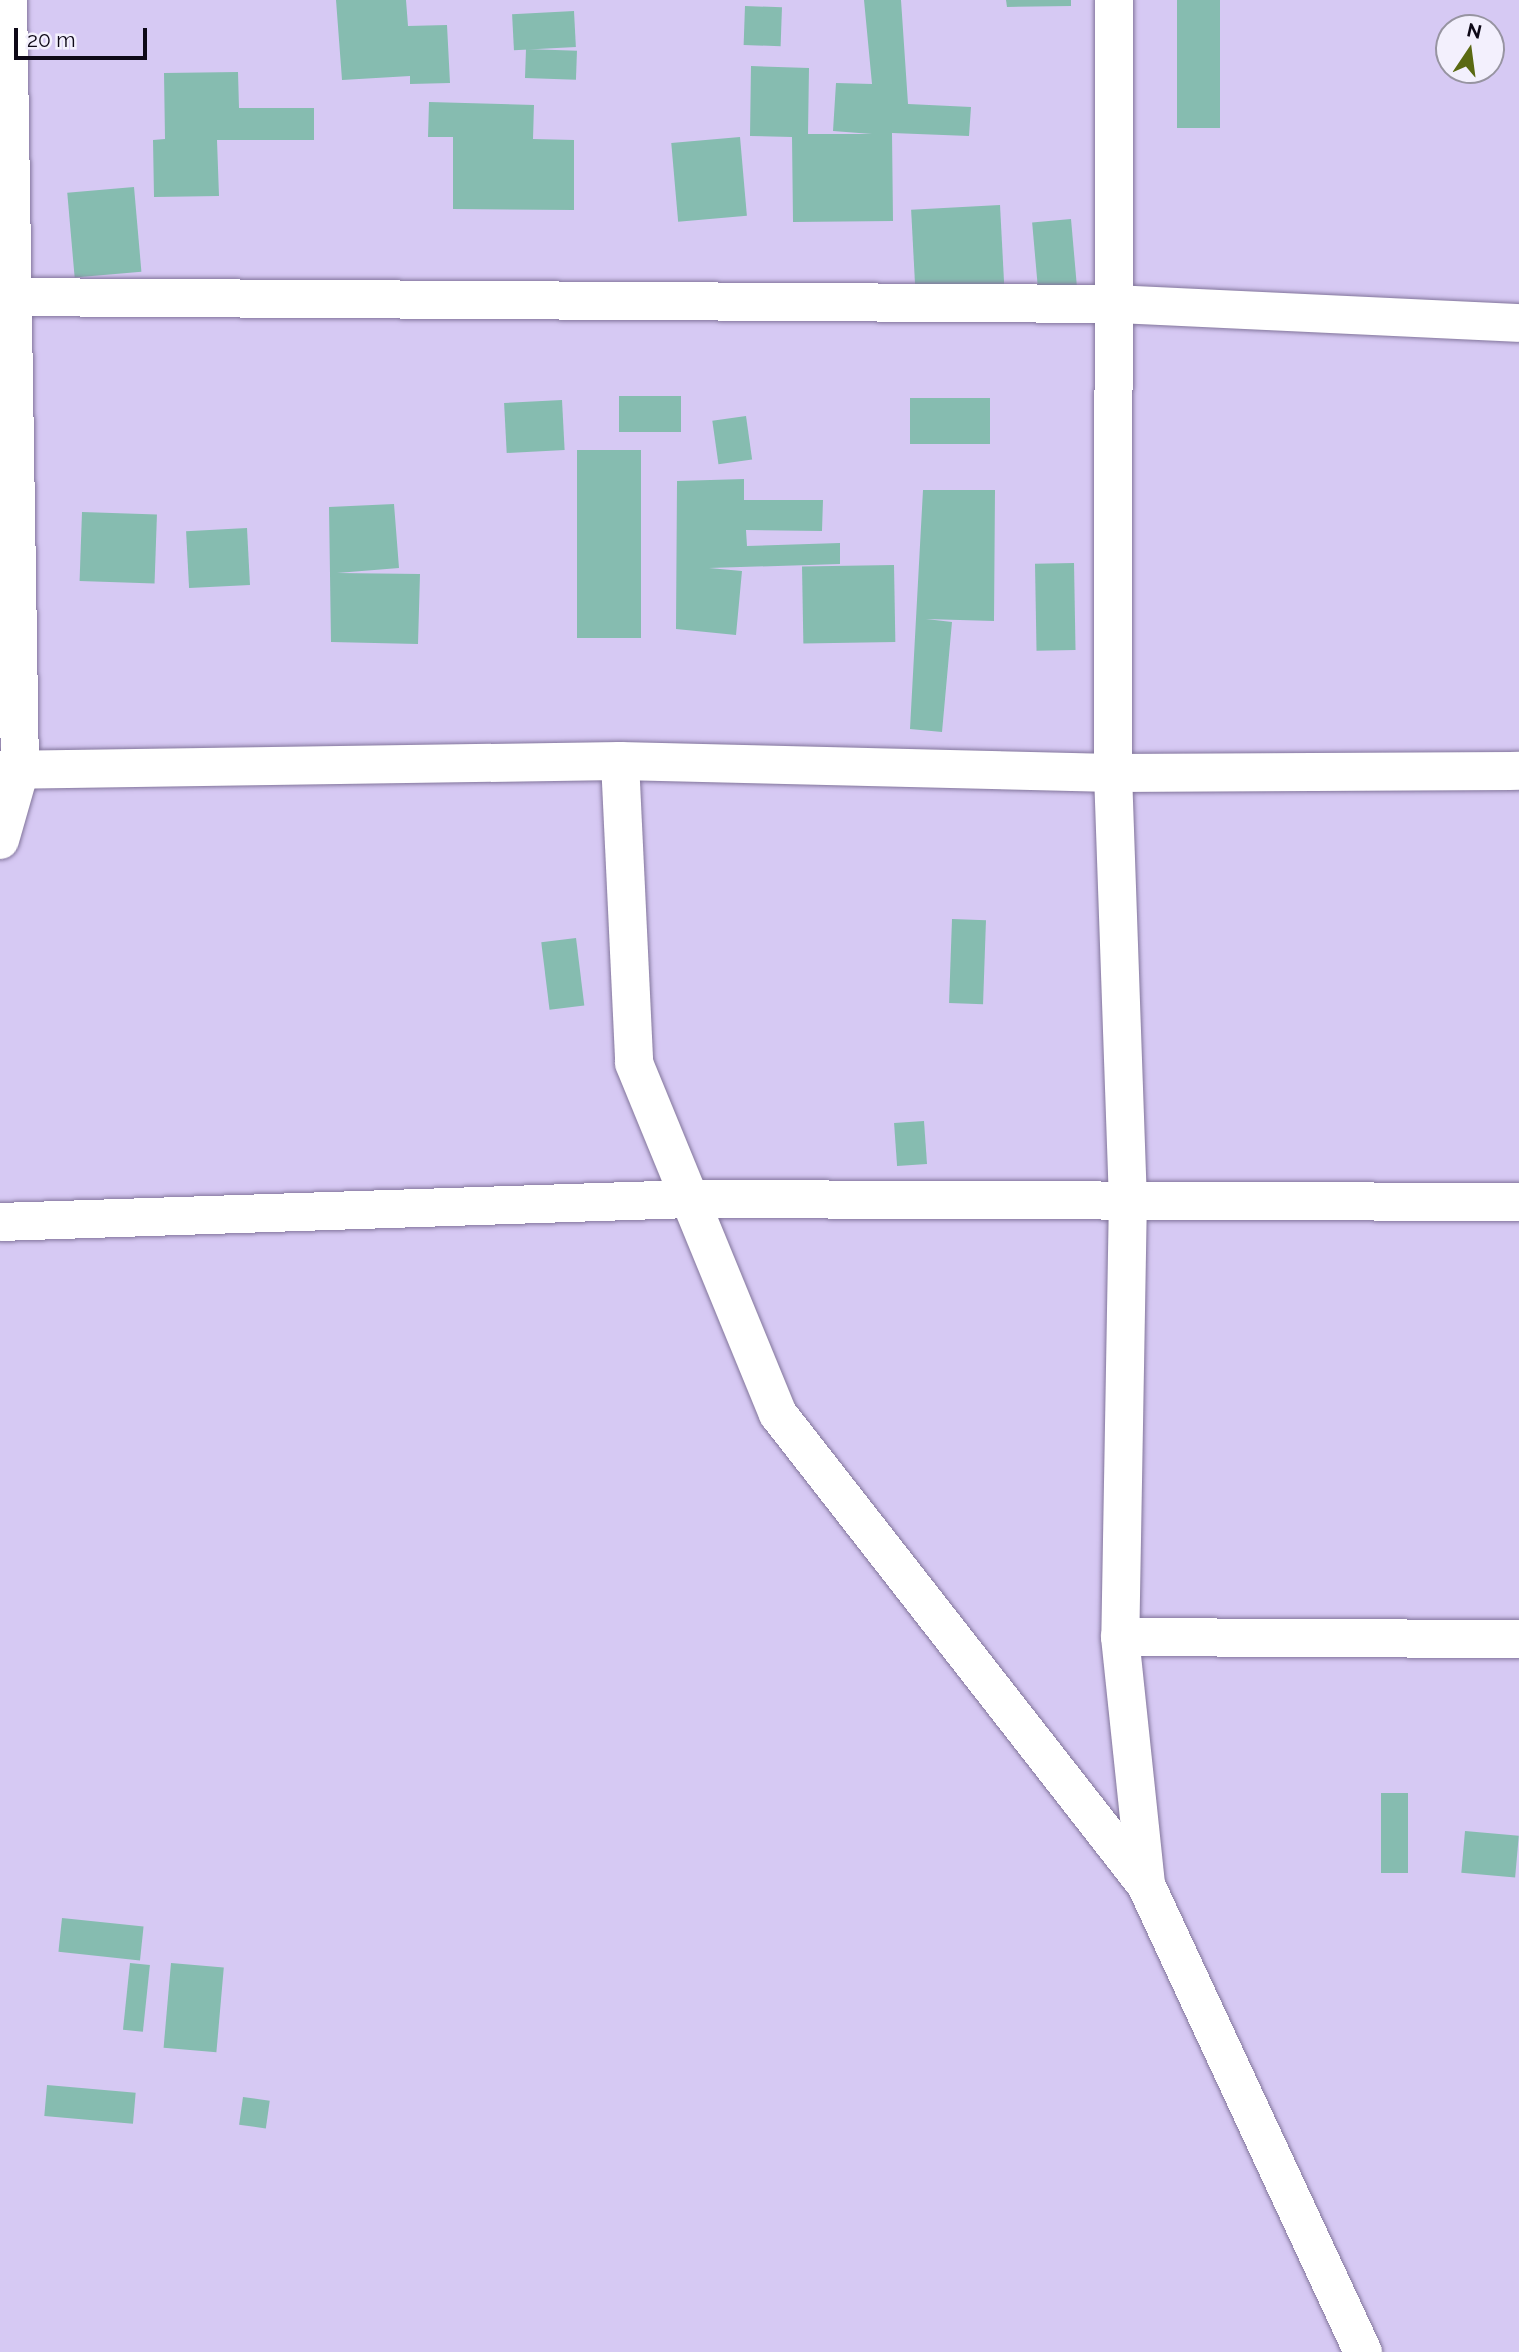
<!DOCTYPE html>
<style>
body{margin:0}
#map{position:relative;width:1519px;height:2352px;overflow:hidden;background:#d6c9f3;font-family:Raleway,sans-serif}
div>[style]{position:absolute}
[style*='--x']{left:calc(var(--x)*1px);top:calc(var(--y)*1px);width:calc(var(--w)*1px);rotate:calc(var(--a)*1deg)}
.building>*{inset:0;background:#86bcb0;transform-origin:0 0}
.roads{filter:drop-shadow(0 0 2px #82759b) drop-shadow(0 0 2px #82759b)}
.minor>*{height:38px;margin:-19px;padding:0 19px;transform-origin:19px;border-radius:19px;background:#fff}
span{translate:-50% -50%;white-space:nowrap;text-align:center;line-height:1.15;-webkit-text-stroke:6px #f3f0fd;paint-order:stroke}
.north{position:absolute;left:1435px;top:14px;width:70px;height:70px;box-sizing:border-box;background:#f3f0fd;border:2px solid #9794a1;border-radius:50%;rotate:13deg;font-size:19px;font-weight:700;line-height:28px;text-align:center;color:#0e0917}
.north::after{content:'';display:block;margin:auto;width:24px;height:32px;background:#5a6912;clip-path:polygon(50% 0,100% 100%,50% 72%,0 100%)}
.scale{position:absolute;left:14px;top:28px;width:133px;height:32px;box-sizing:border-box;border:4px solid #0e0917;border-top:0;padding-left:9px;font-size:21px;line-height:24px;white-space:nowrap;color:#0e0917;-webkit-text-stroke:5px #f3f0fd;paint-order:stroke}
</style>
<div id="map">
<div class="building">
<div style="clip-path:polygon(336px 0,406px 0,408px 26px,447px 25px,450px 83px,410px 84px,410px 76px,342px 80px)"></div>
<div style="clip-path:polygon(864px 0,901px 0,908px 104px,971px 107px,969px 136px,892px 133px,893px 221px,793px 222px,792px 137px,750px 136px,751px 66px,809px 68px,808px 134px,872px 134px,833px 131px,836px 83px,872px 84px)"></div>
<div style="clip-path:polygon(1006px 0,1071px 0,1071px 6px,1007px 7px)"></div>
<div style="left:1177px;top:0;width:43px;height:128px"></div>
<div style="left:745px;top:6px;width:37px;height:39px;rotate:2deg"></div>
<div style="left:574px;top:11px;width:36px;height:62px;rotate:87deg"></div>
<div style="left:526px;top:49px;width:51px;height:29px;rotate:2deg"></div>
<div style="clip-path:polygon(238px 72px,239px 108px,314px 108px,314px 140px,217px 140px,219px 196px,154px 197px,153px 140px,165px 139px,164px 73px)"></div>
<div style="clip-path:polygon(429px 102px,534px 105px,533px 139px,574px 140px,574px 210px,453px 209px,453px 137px,428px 137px)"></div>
<div style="left:740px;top:137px;width:79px;height:69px;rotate:85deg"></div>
<div style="left:134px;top:187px;width:85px;height:67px;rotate:85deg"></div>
<div style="left:1000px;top:205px;width:88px;height:89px;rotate:87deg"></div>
<div style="left:1071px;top:219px;width:76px;height:39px;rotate:85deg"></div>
<div style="left:619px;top:396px;width:62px;height:36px"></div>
<div style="left:910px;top:398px;width:80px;height:46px"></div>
<div style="left:562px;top:400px;width:50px;height:58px;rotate:87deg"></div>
<div style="left:746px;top:416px;width:44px;height:34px;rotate:82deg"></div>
<div style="left:577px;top:450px;width:64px;height:188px"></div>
<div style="clip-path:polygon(744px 479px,744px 500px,823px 500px,822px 531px,746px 530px,747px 546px,840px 543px,840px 564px,709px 568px,742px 571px,736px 635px,676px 629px,677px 481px)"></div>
<div style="clip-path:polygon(923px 490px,995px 490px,994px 621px,926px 619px,952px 622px,942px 732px,910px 729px)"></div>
<div style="clip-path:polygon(394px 504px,399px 568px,337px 573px,420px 574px,418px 644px,331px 642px,329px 507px)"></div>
<div style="left:82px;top:512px;width:75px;height:69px;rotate:2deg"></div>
<div style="left:247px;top:528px;width:57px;height:61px;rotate:87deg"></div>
<div style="left:1074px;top:563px;width:87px;height:39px;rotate:89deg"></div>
<div style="left:894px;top:565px;width:77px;height:92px;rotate:89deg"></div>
<div style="left:952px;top:919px;width:34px;height:84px;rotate:2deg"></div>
<div style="left:576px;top:938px;width:68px;height:35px;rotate:83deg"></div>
<div style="left:924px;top:1121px;width:43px;height:30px;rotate:86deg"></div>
<div style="left:1381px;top:1793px;width:27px;height:80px"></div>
<div style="left:1465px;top:1831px;width:54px;height:42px;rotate:5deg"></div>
<div style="left:62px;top:1918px;width:82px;height:34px;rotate:6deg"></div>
<div style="left:130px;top:1963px;width:20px;height:67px;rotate:6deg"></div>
<div style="left:171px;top:1963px;width:53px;height:85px;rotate:5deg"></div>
<div style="left:47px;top:2085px;width:89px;height:31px;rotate:5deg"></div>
<div style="left:243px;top:2097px;width:27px;height:28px;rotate:8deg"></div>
</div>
<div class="roads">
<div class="minor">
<div style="--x:1114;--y:0;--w:773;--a:90.07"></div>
<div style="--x:1113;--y:773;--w:423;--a:88"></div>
<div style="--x:1128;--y:1196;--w:441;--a:91"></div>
<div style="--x:1120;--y:1637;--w:249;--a:84"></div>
<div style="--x:0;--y:297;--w:1116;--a:0.36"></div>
<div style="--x:1116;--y:304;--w:403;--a:2.7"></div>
<div style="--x:620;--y:761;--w:302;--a:87.3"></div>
<div style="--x:634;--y:1063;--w:379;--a:67.7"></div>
<div style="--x:778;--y:1414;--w:598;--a:52"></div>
<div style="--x:1146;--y:1885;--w:515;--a:65.08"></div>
<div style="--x:0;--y:770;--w:620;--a:-0.83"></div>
<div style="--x:620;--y:761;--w:493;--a:1.4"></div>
<div style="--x:1113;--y:773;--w:406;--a:-0.3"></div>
<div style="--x:0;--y:840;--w:73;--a:-74.1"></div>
<div style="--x:20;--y:770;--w:770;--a:-90.89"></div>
<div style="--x:0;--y:1222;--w:690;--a:-1.91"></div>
<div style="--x:690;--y:1199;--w:829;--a:0.21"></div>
<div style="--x:1120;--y:1637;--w:399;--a:0.3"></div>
</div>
</div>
<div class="north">N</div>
<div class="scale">20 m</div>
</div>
